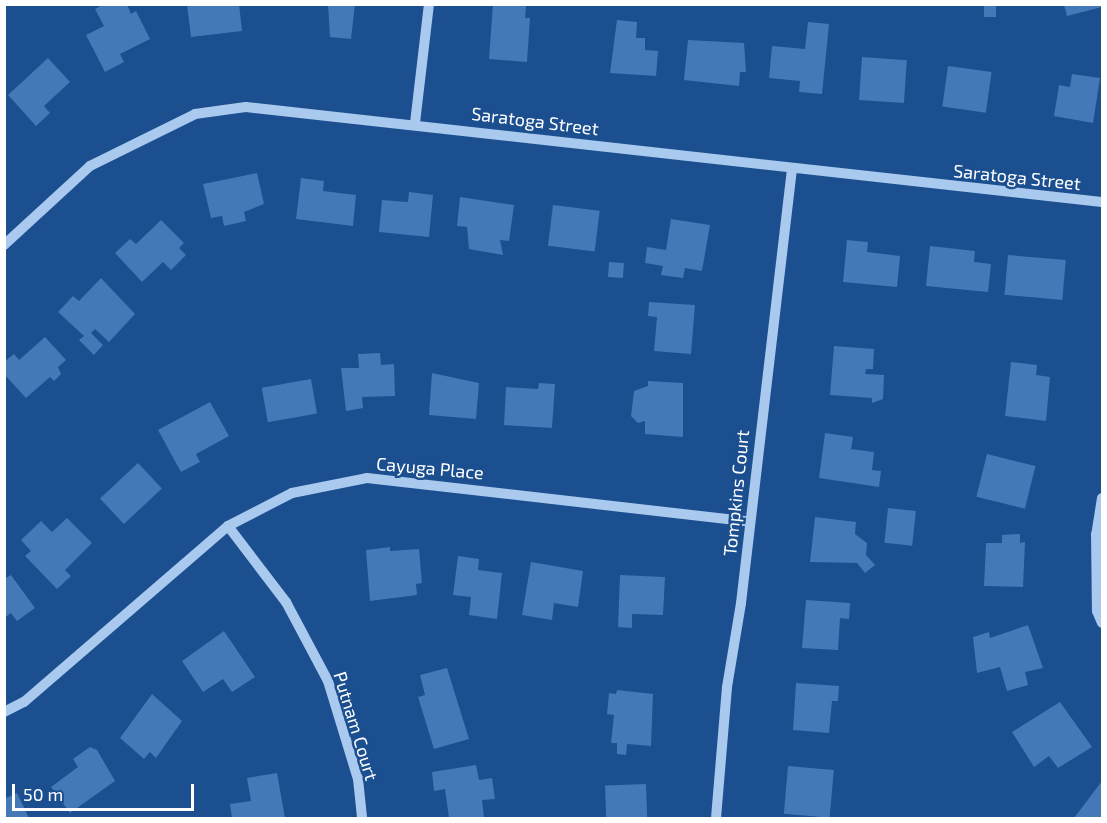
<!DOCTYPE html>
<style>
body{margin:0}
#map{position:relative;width:1107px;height:823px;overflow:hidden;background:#1b4f8f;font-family:"Exo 2",sans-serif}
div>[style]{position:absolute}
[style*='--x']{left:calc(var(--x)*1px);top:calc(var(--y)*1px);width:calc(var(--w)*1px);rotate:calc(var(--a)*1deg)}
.building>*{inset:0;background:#4478b7;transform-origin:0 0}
.minor>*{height:10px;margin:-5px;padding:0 5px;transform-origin:5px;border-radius:5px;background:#a9c9ee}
span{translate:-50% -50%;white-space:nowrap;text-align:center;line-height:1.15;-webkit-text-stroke:5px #1b4f8f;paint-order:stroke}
.street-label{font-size:18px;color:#fff}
.frame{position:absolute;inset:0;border:6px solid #fff;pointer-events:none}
.scale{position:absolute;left:12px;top:784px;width:182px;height:27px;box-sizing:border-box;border:3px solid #fff;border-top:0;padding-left:8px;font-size:18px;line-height:21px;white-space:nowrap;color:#fff;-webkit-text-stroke:4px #1b4f8f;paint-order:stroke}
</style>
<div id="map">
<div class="building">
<div style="clip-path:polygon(104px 4px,127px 4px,131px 14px,136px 11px,150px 39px,120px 54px,124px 62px,105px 72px,86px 35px,104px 26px,95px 9px)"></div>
<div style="clip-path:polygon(239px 4px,242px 31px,191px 37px,187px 5px)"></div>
<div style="clip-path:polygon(328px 4px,355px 4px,351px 39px,330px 37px)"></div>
<div style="clip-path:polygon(493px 4px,526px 6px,525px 18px,530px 18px,527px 62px,489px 59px)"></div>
<div style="left:984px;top:4px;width:12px;height:13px"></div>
<div style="clip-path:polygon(1064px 5px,1102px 5px,1102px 7px,1067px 16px)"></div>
<div style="clip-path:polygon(617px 20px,637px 22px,636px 38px,645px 38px,645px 50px,658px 51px,656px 76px,610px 73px)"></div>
<div style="clip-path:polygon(808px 22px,829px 24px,822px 94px,799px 92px,800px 81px,769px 78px,772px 46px,805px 49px)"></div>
<div style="clip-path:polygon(688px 40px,744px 43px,746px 72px,740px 72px,739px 86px,684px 80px)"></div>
<div style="left:862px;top:57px;width:45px;height:43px;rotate:4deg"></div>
<div style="clip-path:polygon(48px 58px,70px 82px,44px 106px,50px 113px,36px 126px,8px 95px)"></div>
<div style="left:948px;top:66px;width:44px;height:41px;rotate:8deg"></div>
<div style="clip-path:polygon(1072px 74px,1100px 78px,1093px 123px,1054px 116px,1059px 85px,1070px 87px)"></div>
<div style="clip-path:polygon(257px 173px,264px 204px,244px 212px,246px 221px,224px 226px,222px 216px,211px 218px,203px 184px)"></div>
<div style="clip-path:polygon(301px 178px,324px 181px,323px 191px,356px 195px,353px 226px,296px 219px)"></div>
<div style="clip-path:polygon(409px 192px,433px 195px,429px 237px,379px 232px,382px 200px,408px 202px)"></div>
<div style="clip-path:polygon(460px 197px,514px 205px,509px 241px,500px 240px,503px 255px,469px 249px,467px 227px,457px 226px)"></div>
<div style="left:553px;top:205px;width:47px;height:41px;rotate:7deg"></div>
<div style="clip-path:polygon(671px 219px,710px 225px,702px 271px,685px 268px,683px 278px,661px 275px,663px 266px,645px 263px,647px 247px,666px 250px)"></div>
<div style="clip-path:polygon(161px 220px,184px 243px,179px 248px,186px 255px,171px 270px,163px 262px,142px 282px,115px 253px,130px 239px,136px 244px)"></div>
<div style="clip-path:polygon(847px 240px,868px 242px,867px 252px,900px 256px,897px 287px,843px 282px)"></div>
<div style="clip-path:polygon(930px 246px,975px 251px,974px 262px,991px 264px,988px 292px,926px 286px)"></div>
<div style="left:1008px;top:255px;width:58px;height:40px;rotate:5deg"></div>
<div style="left:609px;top:262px;width:15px;height:15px;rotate:4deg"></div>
<div style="clip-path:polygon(101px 278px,135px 314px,109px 342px,95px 329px,91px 333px,103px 345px,94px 355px,79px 340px,84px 336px,58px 312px,73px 296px,79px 301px)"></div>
<div style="clip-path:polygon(649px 302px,695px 305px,691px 354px,654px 351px,657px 317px,648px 316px)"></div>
<div style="clip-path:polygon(45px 337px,66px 360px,58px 367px,61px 374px,54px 381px,50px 377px,26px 398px,4px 374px,4px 362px,14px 354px,19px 360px)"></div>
<div style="clip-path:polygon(834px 346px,874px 349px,873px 369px,866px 369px,865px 374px,884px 375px,883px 399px,872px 403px,872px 398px,830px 395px)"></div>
<div style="clip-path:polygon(380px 353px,381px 365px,394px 364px,395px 396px,362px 397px,363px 408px,346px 411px,341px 368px,359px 368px,358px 354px)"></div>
<div style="clip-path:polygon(1011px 362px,1037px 365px,1036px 375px,1050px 377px,1046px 421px,1005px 416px)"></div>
<div style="clip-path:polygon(432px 373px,479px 383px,476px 419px,429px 415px)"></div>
<div style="left:311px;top:379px;width:35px;height:50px;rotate:80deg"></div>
<div style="clip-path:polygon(648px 381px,683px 383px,683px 437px,645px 434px,645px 421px,638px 423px,631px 416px,634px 391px,648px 386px)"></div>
<div style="clip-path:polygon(539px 383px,555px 384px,552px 428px,504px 425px,506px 387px,538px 389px)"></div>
<div style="clip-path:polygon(210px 402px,229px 436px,196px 454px,200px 462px,181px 472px,158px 430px)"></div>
<div style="clip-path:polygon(825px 433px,853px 437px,851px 449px,874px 452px,872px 470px,881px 471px,879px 487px,819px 478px)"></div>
<div style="left:987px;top:454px;width:50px;height:44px;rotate:14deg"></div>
<div style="left:138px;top:463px;width:35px;height:52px;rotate:47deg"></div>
<div style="left:888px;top:508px;width:28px;height:35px;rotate:6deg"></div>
<div style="clip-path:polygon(815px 517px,856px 522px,855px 534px,867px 543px,866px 555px,875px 565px,865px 573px,857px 563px,810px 562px)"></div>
<div style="clip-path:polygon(67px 518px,92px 543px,65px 570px,71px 576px,57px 589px,25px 556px,31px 551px,21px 540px,41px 521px,52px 532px)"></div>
<div style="clip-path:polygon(1020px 534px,1020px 543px,1025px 542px,1023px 587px,984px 586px,986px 543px,1002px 543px,1002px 535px)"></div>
<div style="clip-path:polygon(390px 547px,390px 551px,419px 549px,422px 583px,416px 584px,417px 595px,370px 601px,366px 550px)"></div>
<div style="clip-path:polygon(458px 556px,479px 559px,478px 570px,502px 573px,497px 619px,469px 615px,471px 597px,453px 595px)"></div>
<div style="clip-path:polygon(531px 562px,583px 571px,578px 607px,554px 603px,552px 620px,522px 615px)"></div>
<div style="clip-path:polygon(11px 575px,35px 608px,17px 621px,11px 613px,4px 618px,4px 579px)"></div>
<div style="clip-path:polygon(620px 575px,665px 577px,663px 615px,632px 614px,632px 628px,618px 627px)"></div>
<div style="clip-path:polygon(806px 600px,850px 603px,849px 619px,840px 618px,838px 650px,802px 648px)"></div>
<div style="clip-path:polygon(1028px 625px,1043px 668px,1025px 672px,1028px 685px,1007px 691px,1000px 667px,977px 673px,973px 637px,989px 632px,990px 638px)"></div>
<div style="clip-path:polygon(224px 631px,255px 677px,232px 692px,223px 679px,203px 692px,182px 661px)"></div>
<div style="clip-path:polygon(447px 668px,469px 739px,434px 749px,418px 697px,425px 695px,420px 675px)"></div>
<div style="clip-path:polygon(796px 683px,839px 686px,838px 701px,832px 701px,829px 733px,793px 730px)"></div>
<div style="clip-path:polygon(617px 690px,653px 694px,651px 746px,627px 744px,626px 755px,617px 754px,617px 743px,611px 743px,614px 715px,607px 714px,609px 693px,616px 694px)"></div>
<div style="clip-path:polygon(152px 694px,182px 721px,156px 758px,150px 752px,144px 759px,120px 738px)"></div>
<div style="clip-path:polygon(1060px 702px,1092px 747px,1058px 768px,1049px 756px,1034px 767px,1012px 732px)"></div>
<div style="clip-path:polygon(90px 747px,97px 750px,115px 781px,70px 813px,51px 787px,78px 767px,73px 759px)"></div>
<div style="clip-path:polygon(476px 765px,479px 780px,492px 778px,495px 799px,482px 800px,484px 818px,449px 818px,445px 789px,434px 791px,432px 772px)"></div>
<div style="left:788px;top:766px;width:46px;height:48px;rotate:5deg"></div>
<div style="clip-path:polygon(277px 773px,285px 818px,232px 818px,230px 804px,251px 801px,247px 778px)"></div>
<div style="clip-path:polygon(1102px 781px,1102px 818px,1074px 818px)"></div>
<div style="left:646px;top:784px;width:34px;height:41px;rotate:88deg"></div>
<div style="clip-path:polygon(17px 793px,29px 818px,4px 818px,4px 799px)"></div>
</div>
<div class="minor">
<div style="--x:415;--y:123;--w:120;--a:-83.3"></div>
<div style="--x:4;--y:245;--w:117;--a:-42.6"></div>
<div style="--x:90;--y:166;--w:117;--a:-26.3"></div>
<div style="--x:195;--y:114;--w:51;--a:-7.8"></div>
<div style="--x:246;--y:107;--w:861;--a:6.33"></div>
<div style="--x:1102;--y:498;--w:36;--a:99"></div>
<div style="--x:1096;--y:534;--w:77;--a:89.3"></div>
<div style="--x:1097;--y:611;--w:13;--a:67"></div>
<div style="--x:228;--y:526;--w:96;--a:52.7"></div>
<div style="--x:286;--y:602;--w:89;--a:62"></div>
<div style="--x:328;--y:681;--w:102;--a:73"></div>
<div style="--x:358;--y:779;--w:39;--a:84"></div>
<div style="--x:4;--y:712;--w:22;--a:-27"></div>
<div style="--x:24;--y:702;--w:269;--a:-40.8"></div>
<div style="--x:228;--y:526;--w:72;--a:-27.3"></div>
<div style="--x:292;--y:493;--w:76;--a:-11.3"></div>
<div style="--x:367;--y:478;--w:382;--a:6.5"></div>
<div style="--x:716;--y:818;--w:131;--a:-85.2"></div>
<div style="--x:727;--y:687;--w:85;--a:-80.5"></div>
<div style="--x:741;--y:603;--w:435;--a:-83.3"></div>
</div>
<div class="street-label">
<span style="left:535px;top:121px;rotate:7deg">Saratoga Street</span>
<span style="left:1017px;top:177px;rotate:6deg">Saratoga Street</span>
<span style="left:430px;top:468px;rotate:5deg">Cayuga Place</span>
<span style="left:736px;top:493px;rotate:-84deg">Tompkins Court</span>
<span style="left:356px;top:726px;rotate:73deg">Putnam Court</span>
</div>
<div class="frame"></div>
<div class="scale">50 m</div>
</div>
